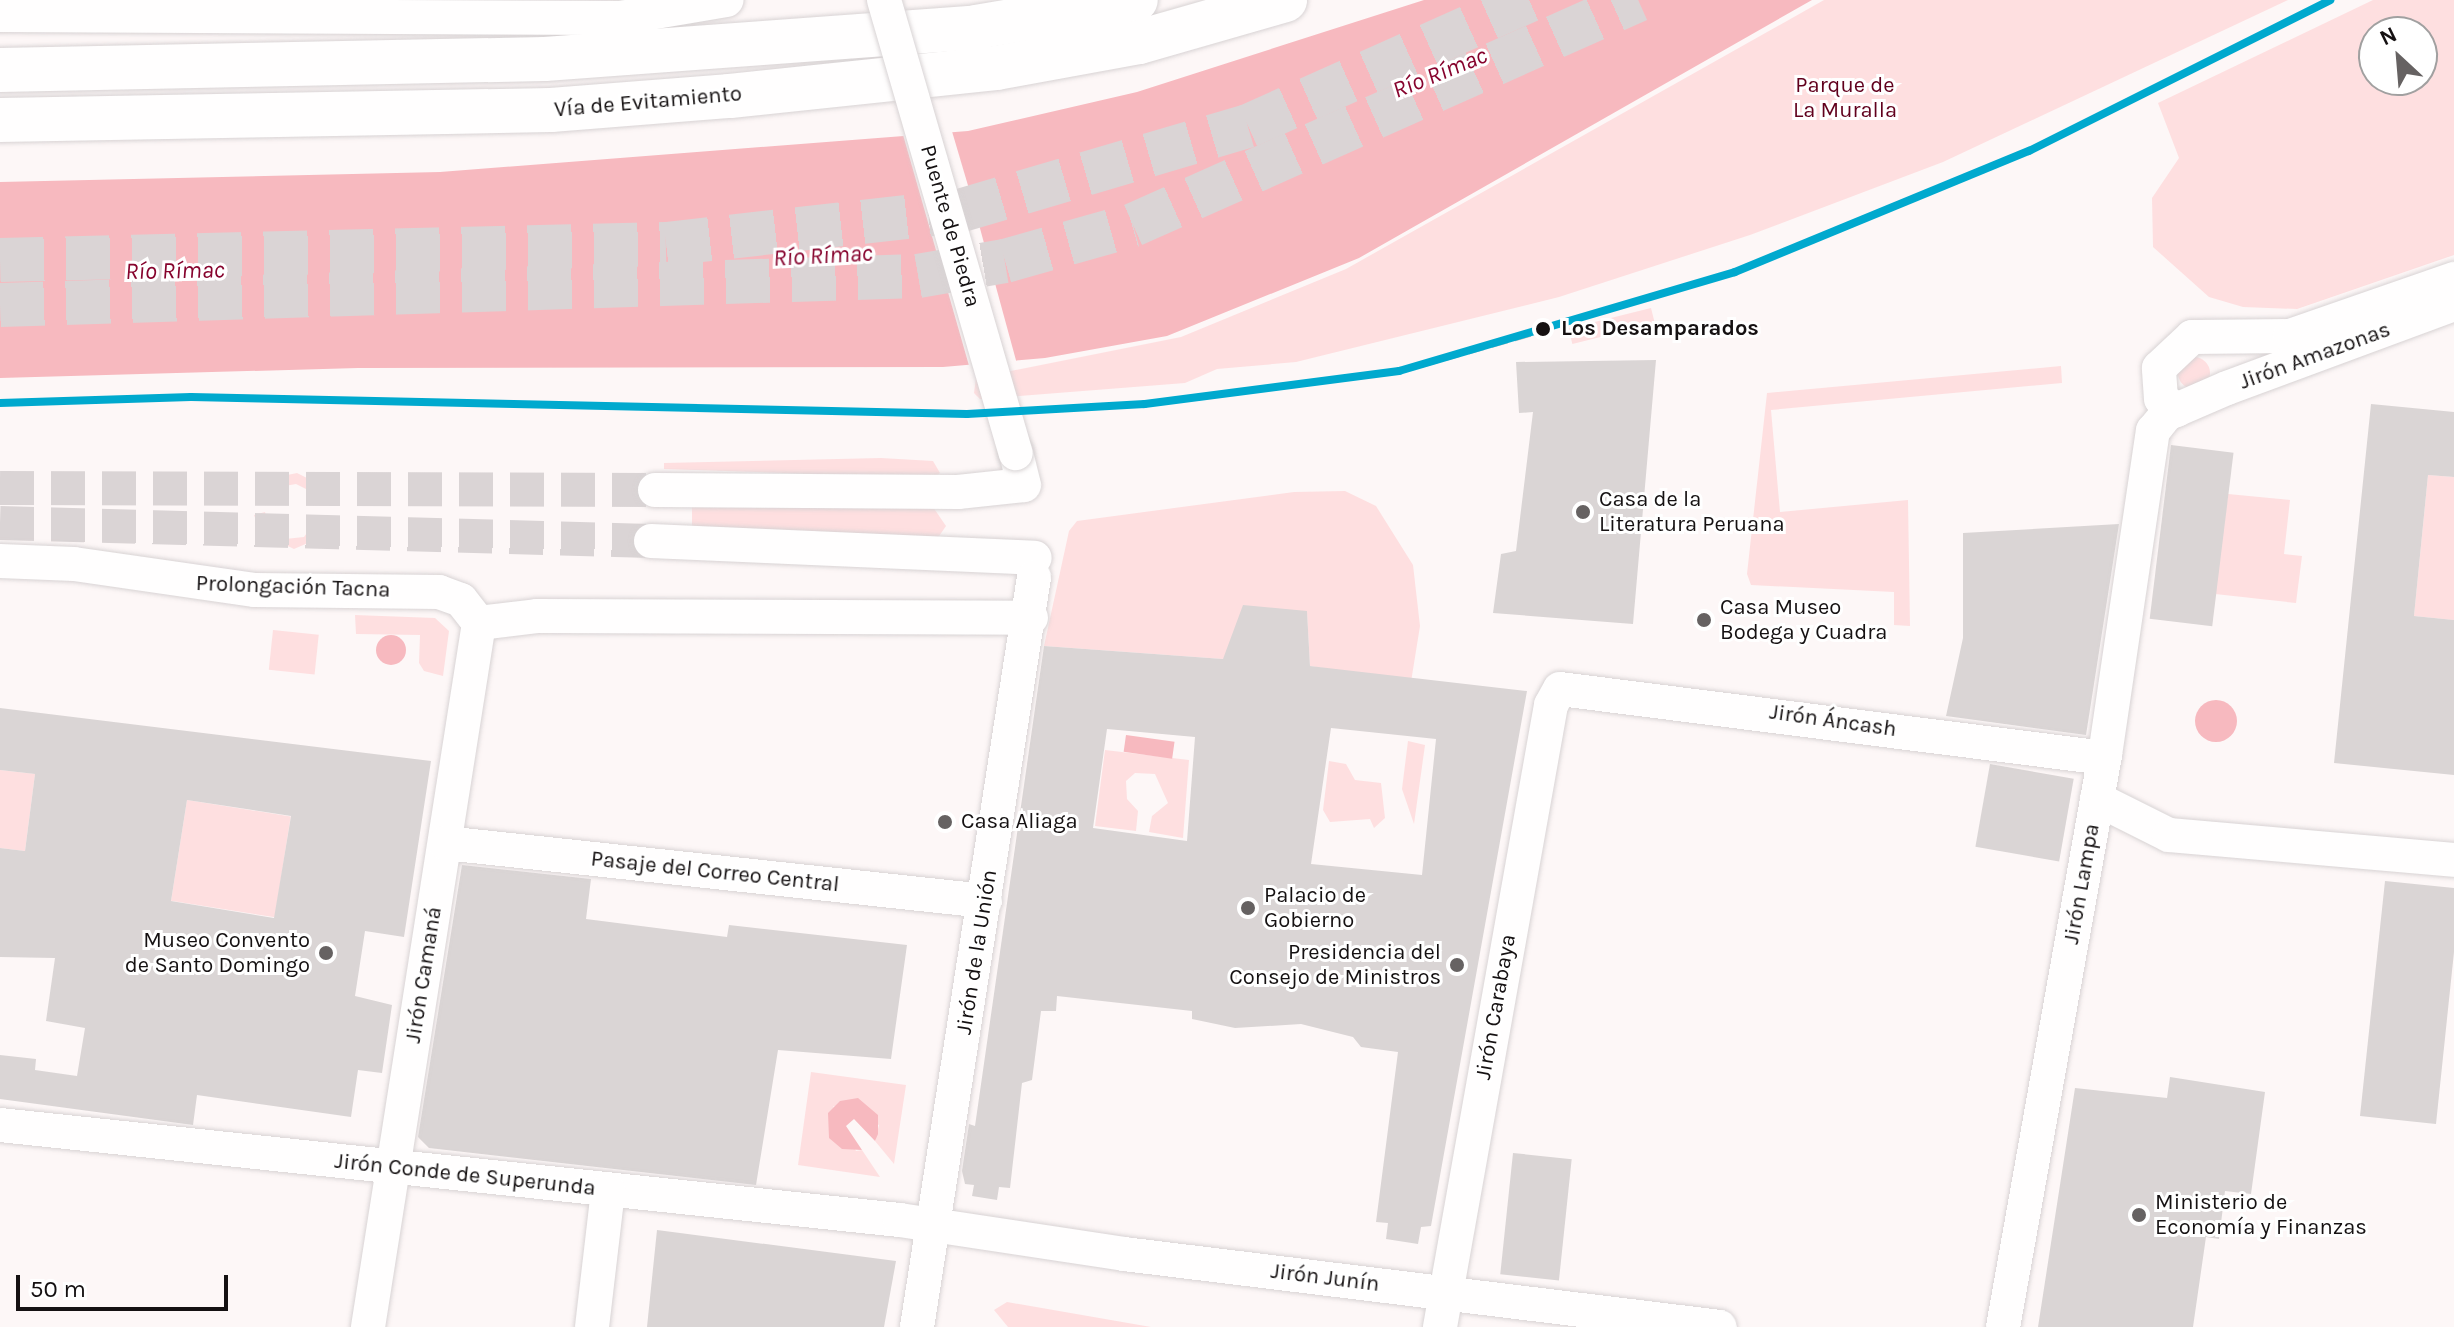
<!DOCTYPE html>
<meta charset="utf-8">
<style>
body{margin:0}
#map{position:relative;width:2454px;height:1327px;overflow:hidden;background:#fdf7f7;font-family:Karla,sans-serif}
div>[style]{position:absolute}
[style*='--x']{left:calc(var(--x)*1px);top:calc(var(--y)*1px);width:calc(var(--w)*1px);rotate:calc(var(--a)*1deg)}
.green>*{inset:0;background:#fedfe0;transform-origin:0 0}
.round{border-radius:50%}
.water>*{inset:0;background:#f7b9bf;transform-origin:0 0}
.pier>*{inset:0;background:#fdf7f7}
.building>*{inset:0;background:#dad5d5;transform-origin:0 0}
.street-tunnel>*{height:34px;margin-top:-17px;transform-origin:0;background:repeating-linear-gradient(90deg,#dad4d5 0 34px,transparent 0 51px)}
.highway-tunnel>*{height:44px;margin-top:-22px;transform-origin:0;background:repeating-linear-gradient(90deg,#dad4d5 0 44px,transparent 0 66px)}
.roads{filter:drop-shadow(0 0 2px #d8d3d4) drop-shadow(0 0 2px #d8d3d4)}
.street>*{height:34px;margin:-17px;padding:0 17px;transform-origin:17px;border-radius:17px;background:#fffefe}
.highway>*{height:44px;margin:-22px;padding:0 22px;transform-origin:22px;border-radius:22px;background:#fffefe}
.rail>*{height:6px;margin-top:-3px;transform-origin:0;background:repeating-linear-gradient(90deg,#bebdbd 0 16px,transparent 0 24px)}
.bridges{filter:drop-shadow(0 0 2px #d8d3d4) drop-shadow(0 0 2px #d8d3d4)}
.street-bridge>*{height:34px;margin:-17px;padding:0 17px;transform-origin:17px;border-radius:17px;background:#fffefe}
.rail-1>*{height:8px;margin:-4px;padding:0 4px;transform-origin:4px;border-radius:4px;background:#00a9ce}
.dots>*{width:22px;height:22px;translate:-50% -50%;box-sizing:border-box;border:4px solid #fff;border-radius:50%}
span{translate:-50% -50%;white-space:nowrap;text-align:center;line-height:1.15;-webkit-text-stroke:6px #fff;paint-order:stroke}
.park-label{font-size:22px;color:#61001d}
.street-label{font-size:22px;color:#151112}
.stop-label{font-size:22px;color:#151112;font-weight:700}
.left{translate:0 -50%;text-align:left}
.poi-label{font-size:22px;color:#151112}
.right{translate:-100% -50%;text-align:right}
.water-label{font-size:24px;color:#86032d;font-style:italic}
.north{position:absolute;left:2358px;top:16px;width:80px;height:80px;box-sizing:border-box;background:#fff;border:2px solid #a1a0a0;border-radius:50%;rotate:334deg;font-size:22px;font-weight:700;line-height:32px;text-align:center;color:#151112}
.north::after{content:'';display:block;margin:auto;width:28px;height:36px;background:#666262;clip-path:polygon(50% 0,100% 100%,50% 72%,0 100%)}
.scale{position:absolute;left:16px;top:1275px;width:212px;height:36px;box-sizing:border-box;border:4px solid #151112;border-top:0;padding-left:10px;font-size:24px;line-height:28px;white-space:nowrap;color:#151112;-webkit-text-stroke:6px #fff;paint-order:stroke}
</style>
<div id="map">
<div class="green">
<div style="clip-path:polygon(1824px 0,2288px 0,1943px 162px,1750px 235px,1559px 297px,1296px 362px,1217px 369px,1185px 383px,980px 399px,974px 393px,976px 378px,1181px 337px,1346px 269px)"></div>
<div style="clip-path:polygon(evenodd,2373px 0,2454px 0,2454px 255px,2297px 309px,2243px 307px,2209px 297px,2153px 247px,2152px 198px,2179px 158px,2158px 103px,2373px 0,2422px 32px,2422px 80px,2374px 80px,2374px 32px,2422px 32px)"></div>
<div style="left:1651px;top:308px;width:16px;height:85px;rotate:76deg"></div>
<div class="round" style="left:2178px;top:357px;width:32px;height:32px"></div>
<div style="clip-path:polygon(2061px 366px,2062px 383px,1771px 410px,1780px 512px,1908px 500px,1910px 626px,1894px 625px,1894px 592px,1751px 585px,1747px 574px,1767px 393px)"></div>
<div style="clip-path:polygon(881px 458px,933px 461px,940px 473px,933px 478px,664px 469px,664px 463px)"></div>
<div style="clip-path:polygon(297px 473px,319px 484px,330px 505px,320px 506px,312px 492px,296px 484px,279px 487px,267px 502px,256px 499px,273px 478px)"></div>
<div style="clip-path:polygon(2428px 475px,2454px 477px,2454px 620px,2414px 616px)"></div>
<div style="clip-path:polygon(1345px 491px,1376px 506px,1413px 565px,1420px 626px,1411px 682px,1310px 666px,1307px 612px,1223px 659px,1044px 646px,1069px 531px,1077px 521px,1294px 492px)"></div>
<div style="clip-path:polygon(2228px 494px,2290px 500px,2284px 554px,2302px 556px,2296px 603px,2215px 594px)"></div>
<div style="clip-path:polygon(692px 506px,933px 507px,946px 526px,937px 539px,692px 527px)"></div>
<div style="clip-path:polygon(265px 512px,269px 527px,285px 539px,304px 537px,320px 515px,330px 518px,317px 539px,294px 549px,261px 533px,254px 515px)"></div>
<div style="clip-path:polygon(355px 615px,435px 618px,449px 631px,443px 676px,424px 671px,419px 663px,420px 635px,356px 634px)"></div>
<div style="left:273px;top:630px;width:46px;height:40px;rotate:6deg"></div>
<div style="clip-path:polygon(1408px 741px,1425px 745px,1414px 824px,1402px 789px)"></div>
<div style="clip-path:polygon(1105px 750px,1189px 760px,1183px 838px,1149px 832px,1152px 816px,1168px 803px,1155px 774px,1135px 773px,1126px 781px,1127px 799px,1138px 811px,1136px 831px,1095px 826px)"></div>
<div style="clip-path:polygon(1329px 761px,1346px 764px,1355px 780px,1381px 783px,1385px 818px,1374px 828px,1370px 819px,1330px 822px,1323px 810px)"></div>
<div style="clip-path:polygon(0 770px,35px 774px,25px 851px,0 848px)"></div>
<div style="left:187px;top:800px;width:105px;height:102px;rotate:9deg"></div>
<div style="clip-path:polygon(811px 1072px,906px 1085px,894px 1164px,875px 1141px,879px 1125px,833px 1106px,856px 1151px,862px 1150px,880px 1177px,798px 1165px)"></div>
<div style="clip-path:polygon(1007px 1302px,1151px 1327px,1008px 1327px,994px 1310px)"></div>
</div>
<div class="water">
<div style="clip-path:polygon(1424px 0,1812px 0,1359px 258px,1167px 336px,1045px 358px,943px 367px,358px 368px,0 378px,0 182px,440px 172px,968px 131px,1137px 92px)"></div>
<div class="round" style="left:376px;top:635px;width:30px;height:30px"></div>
<div class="round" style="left:2195px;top:700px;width:42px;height:42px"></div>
<div style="left:1126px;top:735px;width:49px;height:17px;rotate:8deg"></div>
<div style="clip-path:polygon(858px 1098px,878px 1115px,878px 1134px,875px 1141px,854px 1119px,846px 1126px,862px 1150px,842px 1149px,829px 1138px,828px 1113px,840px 1101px)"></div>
</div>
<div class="pier">
<div style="clip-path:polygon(951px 128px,972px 199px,1017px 364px,970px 369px,902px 131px)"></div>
</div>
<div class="building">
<div style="clip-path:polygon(1656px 360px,1633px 624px,1493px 613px,1501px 554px,1516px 551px,1533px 412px,1519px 413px,1516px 362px)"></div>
<div style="clip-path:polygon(2371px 404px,2454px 412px,2454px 477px,2428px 475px,2414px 616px,2454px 620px,2454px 775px,2334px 763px)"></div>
<div style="left:2171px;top:445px;width:63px;height:175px;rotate:7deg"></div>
<div style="clip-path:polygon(2119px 524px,2086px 735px,1946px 716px,1963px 638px,1963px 533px)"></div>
<div style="clip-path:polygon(evenodd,1243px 605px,1307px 611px,1310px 666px,1527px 691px,1431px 1226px,1421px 1227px,1418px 1244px,1386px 1239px,1388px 1223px,1376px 1222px,1398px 1052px,1361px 1047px,1353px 1037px,1301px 1024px,1235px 1028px,1192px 1019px,1192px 1011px,1057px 996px,1056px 1011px,1041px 1011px,1032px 1080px,1022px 1083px,1010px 1188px,999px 1187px,997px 1200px,972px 1196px,974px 1185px,965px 1184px,962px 1171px,969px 1124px,975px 1126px,1044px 646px,1223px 659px,1243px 605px,1331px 728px,1436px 739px,1422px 875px,1311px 864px,1331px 728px,1243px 605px,1107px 729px,1195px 737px,1187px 841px,1093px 828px,1107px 729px)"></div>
<div style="clip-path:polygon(evenodd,0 708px,431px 761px,404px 937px,365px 931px,355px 996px,392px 1005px,382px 1073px,358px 1070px,351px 1117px,197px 1095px,193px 1125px,0 1099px,0 1055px,36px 1059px,35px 1070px,77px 1076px,85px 1028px,46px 1021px,55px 958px,0 957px,0 848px,25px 851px,35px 774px,0 770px,0 708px,187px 800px,291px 816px,274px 918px,171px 901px,187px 800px)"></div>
<div style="left:1990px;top:764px;width:85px;height:84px;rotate:10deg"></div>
<div style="clip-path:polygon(462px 865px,591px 879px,586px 919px,727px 937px,729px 925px,907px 945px,891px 1059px,778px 1050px,756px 1185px,429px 1148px,418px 1137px)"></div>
<div style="clip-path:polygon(2385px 881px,2454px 888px,2454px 952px,2436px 1124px,2360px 1116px)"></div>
<div style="clip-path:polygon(2170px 1077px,2265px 1092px,2251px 1194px,2225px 1191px,2219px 1239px,2206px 1237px,2193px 1327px,2038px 1327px,2075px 1088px,2167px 1098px)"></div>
<div style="left:1513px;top:1153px;width:59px;height:122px;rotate:6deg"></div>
<div style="clip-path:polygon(657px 1230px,896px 1261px,884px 1327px,647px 1327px)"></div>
</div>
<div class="street-tunnel">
<div style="--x:0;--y:488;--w:655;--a:0.17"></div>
<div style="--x:0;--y:523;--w:651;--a:1.58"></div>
</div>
<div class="highway-tunnel">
<div style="--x:0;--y:260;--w:666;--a:-1.38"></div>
<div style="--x:666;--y:244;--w:295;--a:-6.4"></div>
<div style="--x:959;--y:211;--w:301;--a:-16.4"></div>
<div style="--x:1248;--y:126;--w:309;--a:-24.1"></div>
<div style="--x:0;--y:305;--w:918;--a:-1.81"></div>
<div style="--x:918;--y:276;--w:88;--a:-9.8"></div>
<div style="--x:1005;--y:261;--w:133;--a:-15.7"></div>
<div style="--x:1133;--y:225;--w:553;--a:-24.02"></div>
</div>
<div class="roads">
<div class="street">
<div style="--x:0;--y:15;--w:620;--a:0.28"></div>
<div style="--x:620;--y:18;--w:108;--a:-9.6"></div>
<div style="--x:2177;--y:410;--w:19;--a:-145"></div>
<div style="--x:2161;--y:399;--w:31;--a:-94"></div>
<div style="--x:2159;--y:368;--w:45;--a:-43.2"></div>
<div style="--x:2192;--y:337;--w:98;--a:-0.6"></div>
<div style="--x:2290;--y:336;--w:174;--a:-19.2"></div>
<div style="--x:655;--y:490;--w:303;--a:0.4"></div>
<div style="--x:958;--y:492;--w:66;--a:-6.1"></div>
<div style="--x:1024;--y:485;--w:33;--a:-104"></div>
<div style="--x:651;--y:541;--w:384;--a:2.5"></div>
<div style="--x:0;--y:561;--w:74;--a:2.3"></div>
<div style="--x:74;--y:564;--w:183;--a:8.2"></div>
<div style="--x:255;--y:590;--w:184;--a:0.6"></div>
<div style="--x:439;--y:592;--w:23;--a:20"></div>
<div style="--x:461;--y:600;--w:29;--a:52"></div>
<div style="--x:479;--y:623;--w:713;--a:98.96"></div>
<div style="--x:479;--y:623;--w:58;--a:-6.9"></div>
<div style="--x:537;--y:616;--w:494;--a:0.2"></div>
<div style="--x:2097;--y:799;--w:80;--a:26.6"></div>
<div style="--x:2169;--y:835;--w:286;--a:5"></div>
<div style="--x:445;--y:843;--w:543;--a:6.13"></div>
<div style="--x:0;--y:1125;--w:905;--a:6.03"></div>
<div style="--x:900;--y:1220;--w:227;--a:8.6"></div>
<div style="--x:1124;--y:1254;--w:600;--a:6.98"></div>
<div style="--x:592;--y:1327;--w:138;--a:-83.3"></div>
<div style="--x:917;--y:1327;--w:759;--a:-81.13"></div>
<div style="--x:1440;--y:1327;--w:632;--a:-79.88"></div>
<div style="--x:1551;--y:705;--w:18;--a:-61"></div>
<div style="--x:1560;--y:689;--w:549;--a:7.22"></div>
<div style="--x:2003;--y:1327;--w:581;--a:-79.89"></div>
<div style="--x:2105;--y:755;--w:328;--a:-81.6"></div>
<div style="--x:2153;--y:431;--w:22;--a:-51"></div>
<div style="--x:2167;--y:414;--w:65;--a:-23.4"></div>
<div style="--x:2227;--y:388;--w:242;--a:-20.3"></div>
</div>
<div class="highway">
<div style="--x:0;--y:70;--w:545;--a:-1.16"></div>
<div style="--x:545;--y:59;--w:432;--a:-4.2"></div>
<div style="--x:976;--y:27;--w:162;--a:-9.6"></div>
<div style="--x:0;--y:120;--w:551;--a:-1.04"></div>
<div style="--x:551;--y:110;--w:180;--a:-4.5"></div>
<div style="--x:730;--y:96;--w:267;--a:-6"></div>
<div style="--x:996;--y:68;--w:145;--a:-10.3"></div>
<div style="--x:1139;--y:42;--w:152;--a:-16"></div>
</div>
</div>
<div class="rail">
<div style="--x:0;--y:403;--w:191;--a:-1.8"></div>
<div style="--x:191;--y:397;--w:776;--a:1.25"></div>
<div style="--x:967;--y:414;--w:178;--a:-3.2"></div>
<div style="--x:1145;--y:404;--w:256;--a:-7.4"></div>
<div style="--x:1399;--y:371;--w:151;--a:-15.8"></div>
</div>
<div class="bridges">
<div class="street-bridge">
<div style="--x:884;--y:0;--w:472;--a:73.8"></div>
</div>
</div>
<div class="rail-1">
<div style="--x:0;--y:403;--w:191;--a:-1.8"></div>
<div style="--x:191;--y:397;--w:776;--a:1.25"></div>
<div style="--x:967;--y:414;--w:178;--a:-3.2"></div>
<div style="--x:1145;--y:404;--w:256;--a:-7.4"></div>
<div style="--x:1399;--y:371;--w:350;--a:-16.4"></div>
<div style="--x:1735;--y:272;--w:318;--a:-22.4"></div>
<div style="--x:2029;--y:151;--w:337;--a:-26.6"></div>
</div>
<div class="dots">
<div style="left:1543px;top:329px;background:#151112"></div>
<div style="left:1583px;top:512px;background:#666262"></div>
<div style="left:1704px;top:620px;background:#666262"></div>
<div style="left:945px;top:822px;background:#666262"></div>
<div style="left:1248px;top:908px;background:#666262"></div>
<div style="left:326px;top:953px;background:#666262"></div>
<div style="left:1457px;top:965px;background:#666262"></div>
<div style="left:2139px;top:1215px;background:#666262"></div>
</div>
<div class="park-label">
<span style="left:1845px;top:98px">Parque de<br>La Muralla</span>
</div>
<div class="street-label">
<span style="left:648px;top:102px;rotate:-5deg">Vía de Evitamiento</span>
<span style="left:950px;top:226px;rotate:74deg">Puente de Piedra</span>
<span style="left:2315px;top:356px;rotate:-20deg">Jirón Amazonas</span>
<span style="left:293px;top:587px;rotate:2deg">Prolongación Tacna</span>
<span style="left:1833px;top:721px;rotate:8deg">Jirón Áncash</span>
<span style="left:715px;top:872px;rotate:6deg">Pasaje del Correo Central</span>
<span style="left:2082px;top:884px;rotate:-80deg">Jirón Lampa</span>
<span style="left:977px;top:952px;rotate:-81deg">Jirón de la Unión</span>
<span style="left:424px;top:975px;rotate:-81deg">Jirón Camaná</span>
<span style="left:1496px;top:1007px;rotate:-80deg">Jirón Carabaya</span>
<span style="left:465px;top:1175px;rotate:6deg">Jirón Conde de Superunda</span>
<span style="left:1325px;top:1278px;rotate:7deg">Jirón Junín</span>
</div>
<div class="stop-label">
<span class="left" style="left:1561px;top:329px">Los Desamparados</span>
</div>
<div class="poi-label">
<span class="left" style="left:1599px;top:512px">Casa de la<br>Literatura Peruana</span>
<span class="left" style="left:1720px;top:620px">Casa Museo<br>Bodega y Cuadra</span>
<span class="left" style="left:961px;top:822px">Casa Aliaga</span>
<span class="left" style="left:1264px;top:908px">Palacio de<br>Gobierno</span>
<span class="right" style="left:310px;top:953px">Museo Convento<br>de Santo Domingo</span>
<span class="right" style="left:1441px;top:965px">Presidencia del<br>Consejo de Ministros</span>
<span class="left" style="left:2155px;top:1215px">Ministerio de<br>Economía y Finanzas</span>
</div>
<div class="water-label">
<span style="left:1440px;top:73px;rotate:-22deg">Río Rímac</span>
<span style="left:823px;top:256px;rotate:-3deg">Río Rímac</span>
<span style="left:175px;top:271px;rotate:-1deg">Río Rímac</span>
</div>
<div class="north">N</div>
<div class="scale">50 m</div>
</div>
